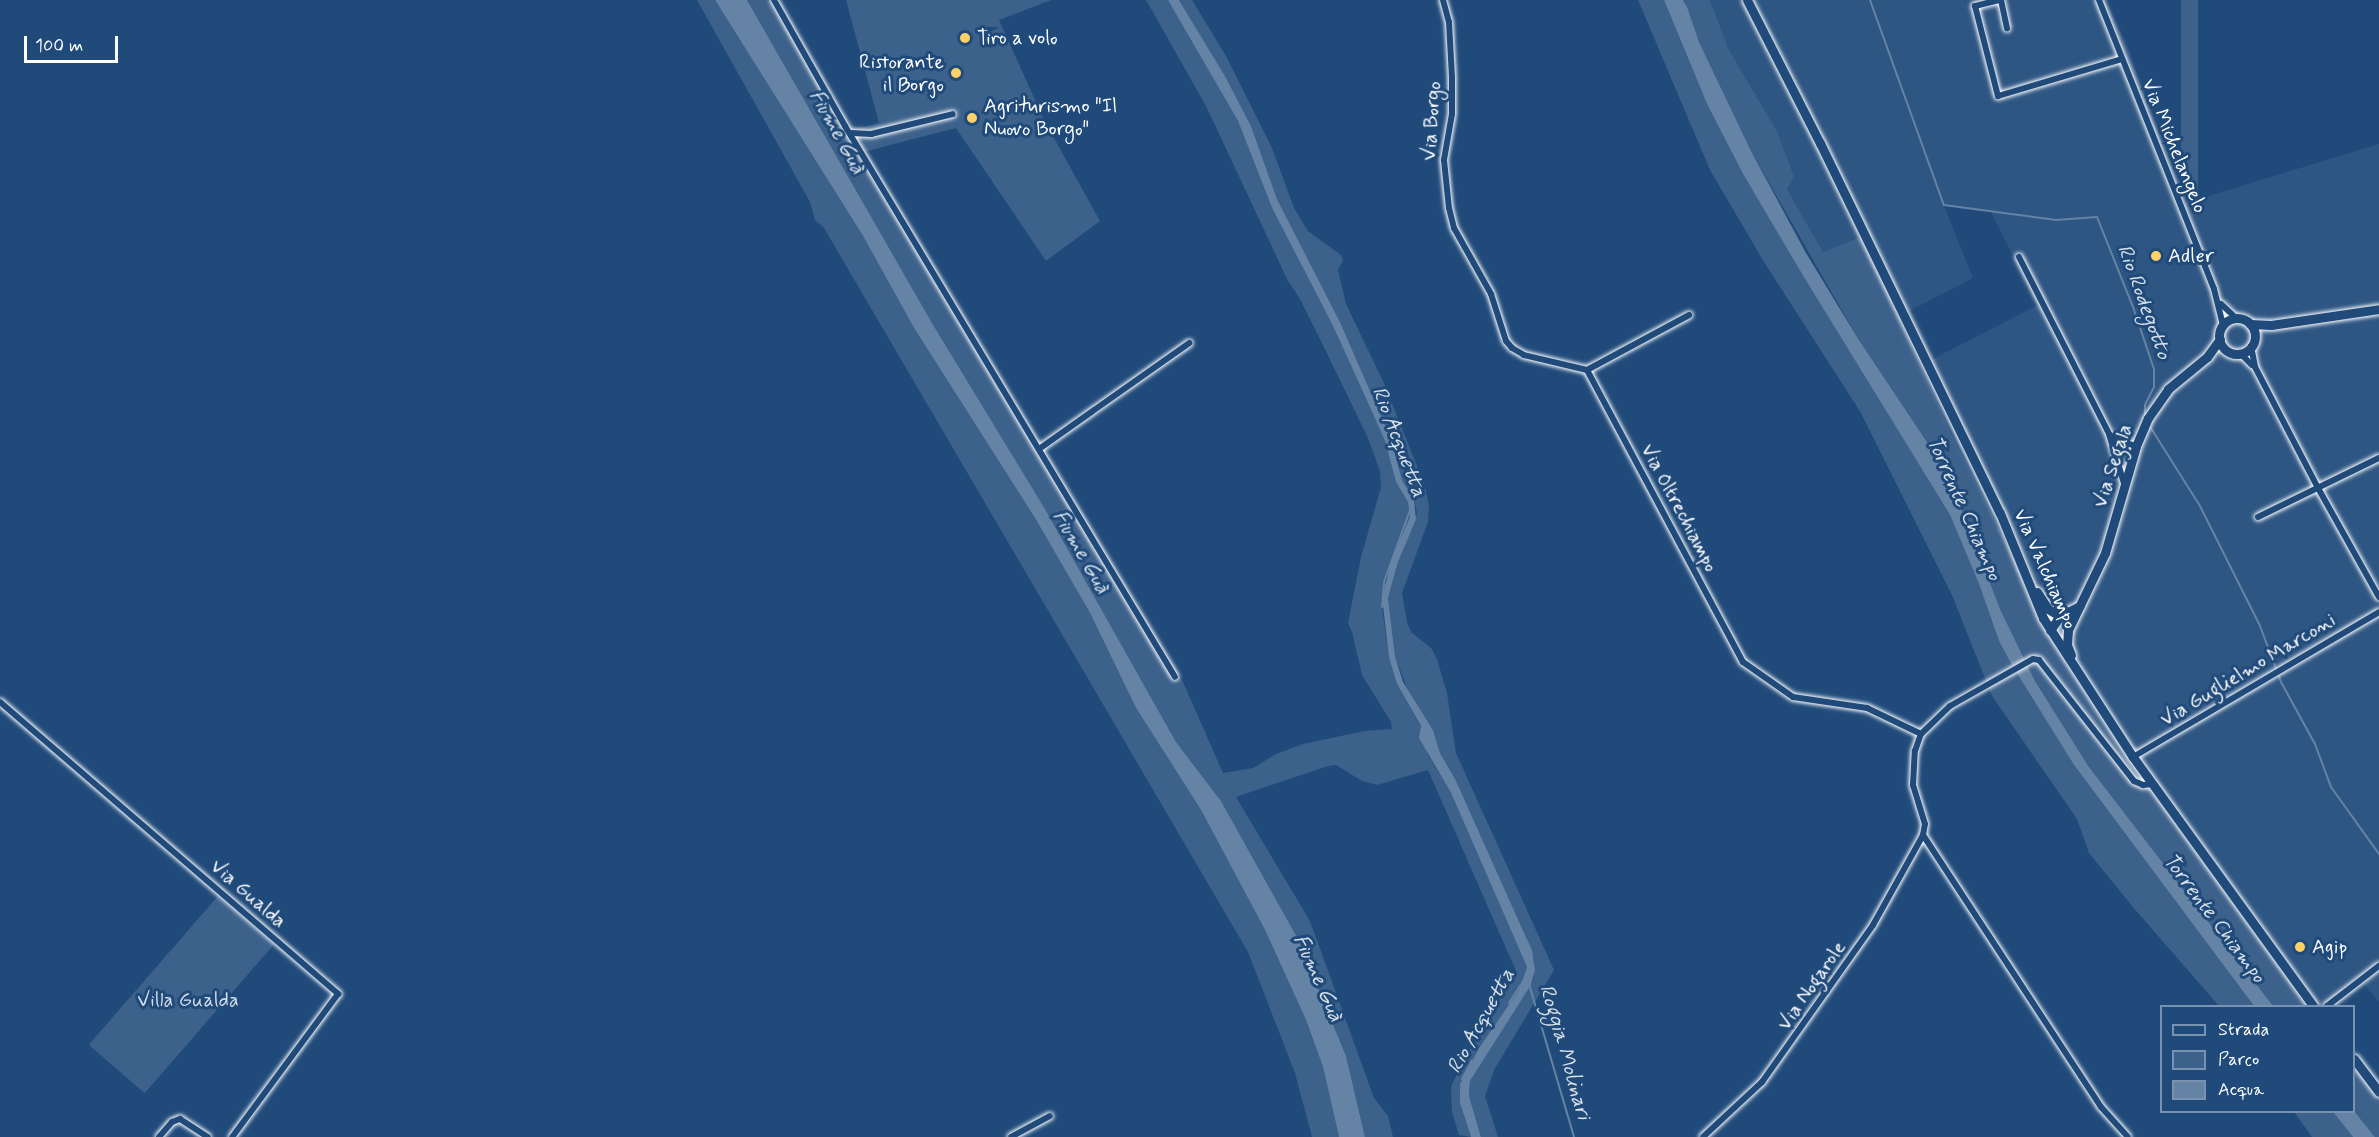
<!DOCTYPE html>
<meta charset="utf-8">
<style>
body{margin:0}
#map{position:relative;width:2379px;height:1137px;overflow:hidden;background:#1f4a7a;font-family:Mynerve,sans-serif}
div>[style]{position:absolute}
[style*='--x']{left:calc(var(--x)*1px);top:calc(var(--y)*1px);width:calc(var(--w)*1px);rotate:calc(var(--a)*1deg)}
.built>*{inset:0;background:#2e5683}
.green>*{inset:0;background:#3c618b;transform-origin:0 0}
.water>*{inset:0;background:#6583a4}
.stream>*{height:2px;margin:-1px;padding:0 1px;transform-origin:1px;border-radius:1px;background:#6583a4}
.roads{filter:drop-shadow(0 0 2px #fff) drop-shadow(0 0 2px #fff)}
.street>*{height:6px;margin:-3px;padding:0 3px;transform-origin:3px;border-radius:3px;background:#1f4a7a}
.secondary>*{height:9px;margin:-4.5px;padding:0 4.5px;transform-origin:4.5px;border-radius:4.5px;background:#1f4a7a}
.secondary>.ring{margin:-4.5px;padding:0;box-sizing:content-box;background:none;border:9px solid #1f4a7a;border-radius:50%}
.dots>*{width:16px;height:16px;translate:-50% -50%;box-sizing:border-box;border:3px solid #1f4a7a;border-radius:50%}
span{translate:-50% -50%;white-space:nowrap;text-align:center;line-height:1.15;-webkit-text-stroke:6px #1f4a7a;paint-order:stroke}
.poi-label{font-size:20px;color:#fff}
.left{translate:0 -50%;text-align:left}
.right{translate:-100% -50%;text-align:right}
.street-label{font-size:20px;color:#fff}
.park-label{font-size:20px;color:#d8dfe8}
.water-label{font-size:21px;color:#d8e0e8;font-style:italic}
.legend{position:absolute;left:2160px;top:1005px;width:195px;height:108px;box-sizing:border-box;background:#1f4a7a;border:2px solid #7992af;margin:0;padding:8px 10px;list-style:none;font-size:18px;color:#fff}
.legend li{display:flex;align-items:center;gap:12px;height:30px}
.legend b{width:30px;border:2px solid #7992af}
.scale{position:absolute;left:24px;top:36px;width:94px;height:27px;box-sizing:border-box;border:3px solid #fff;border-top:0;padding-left:8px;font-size:18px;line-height:21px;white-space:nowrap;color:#fff;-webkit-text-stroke:4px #1f4a7a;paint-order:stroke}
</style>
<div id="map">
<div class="built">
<div style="clip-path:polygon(1710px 0,2105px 0,2127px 45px,2182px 204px,2379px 144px,2379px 1002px,2362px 982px,2330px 1006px,2314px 1006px,2059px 648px,1929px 361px,2038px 305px,1991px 212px,1944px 206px,1973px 278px,1900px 316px,1862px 236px,1823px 252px,1787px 189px,1777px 131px,1729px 50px)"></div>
</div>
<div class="green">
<div style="clip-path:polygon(697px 0,715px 0,863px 236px,914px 328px,1035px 518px,1090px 613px,1136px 708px,1201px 810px,1265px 930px,1306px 1020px,1323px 1067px,1339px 1137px,1312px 1137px,1295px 1073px,1248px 952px,824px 228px,815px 220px,810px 202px)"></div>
<div style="clip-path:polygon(747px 0,772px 0,849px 131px,879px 123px,846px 0,1051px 0,999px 20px,1044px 120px,1100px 221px,1046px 261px,956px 128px,863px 152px,1183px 682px,1223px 773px,1253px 768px,1276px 754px,1303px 744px,1364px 731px,1392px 729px,1391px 722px,1362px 675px,1352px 632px,1348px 623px,1361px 557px,1381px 487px,1380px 471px,1368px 438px,1320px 339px,1300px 299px,1288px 281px,1206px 106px,1146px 0,1168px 0,1177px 14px,1238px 121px,1272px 208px,1333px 326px,1373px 414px,1385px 441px,1396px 482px,1408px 502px,1410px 517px,1384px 583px,1382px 607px,1389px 658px,1397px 684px,1421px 727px,1428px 755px,1451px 793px,1527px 967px,1519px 990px,1479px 1048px,1460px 1084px,1460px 1103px,1471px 1137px,1459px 1135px,1452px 1112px,1451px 1087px,1463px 1061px,1516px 971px,1428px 770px,1377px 785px,1362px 781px,1336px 765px,1328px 766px,1236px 797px,1310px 921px,1374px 1098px,1388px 1116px,1393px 1137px,1365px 1137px,1346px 1056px,1298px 939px,1221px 801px,1176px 742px,1045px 509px,932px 323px)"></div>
<div style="clip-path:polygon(1179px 0,1192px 0,1226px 56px,1272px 148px,1294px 208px,1308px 231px,1341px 255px,1343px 261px,1338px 270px,1346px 304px,1383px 381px,1425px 486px,1429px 506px,1428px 522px,1402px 593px,1407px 622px,1411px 632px,1431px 648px,1437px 659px,1447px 693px,1456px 753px,1554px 970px,1494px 1070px,1485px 1096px,1498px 1137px,1481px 1137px,1469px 1096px,1470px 1081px,1531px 985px,1534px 978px,1534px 960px,1481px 838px,1440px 753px,1433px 730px,1408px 691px,1395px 656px,1388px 598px,1398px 562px,1417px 513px,1414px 500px,1402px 480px,1391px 439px,1340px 322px,1277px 199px,1251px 126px,1225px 76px)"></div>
<div style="clip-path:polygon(1638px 0,1664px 0,1707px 104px,1743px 174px,1802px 274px,1950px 515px,1979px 584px,1999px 641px,2074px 765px,2254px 1006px,2219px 1006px,2132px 906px,2089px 853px,2077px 819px,1992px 696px,1952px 595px,1861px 413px,1764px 262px,1710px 170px)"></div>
<div style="clip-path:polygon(1683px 0,1710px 0,1729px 50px,1777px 131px,1794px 177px,1787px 189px,1823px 252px,1862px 236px,1951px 434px,2059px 648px,2314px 1006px,2273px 1006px,2089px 767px,2035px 681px,2000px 609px,1929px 445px,1857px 337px,1752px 153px,1699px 42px)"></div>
<div style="left:2181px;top:0;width:17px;height:197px"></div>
<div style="left:218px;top:896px;width:74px;height:197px;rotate:41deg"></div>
<div style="clip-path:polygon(2354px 1062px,2379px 1097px,2379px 1137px,2375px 1137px,2354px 1111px)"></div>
<div style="clip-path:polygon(2294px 1112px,2333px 1112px,2353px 1137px,2312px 1137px)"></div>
</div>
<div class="water">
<div style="clip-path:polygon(715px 0,747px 0,932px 323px,1045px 509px,1176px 742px,1221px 801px,1298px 939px,1346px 1056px,1365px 1137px,1339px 1137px,1323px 1067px,1306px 1020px,1265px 930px,1201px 810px,1136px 708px,1090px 613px,1035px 518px,914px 328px,863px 236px)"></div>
<div style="clip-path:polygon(1168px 0,1179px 0,1225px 76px,1251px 126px,1277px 199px,1340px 322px,1391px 439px,1402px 480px,1414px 500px,1416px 519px,1398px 562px,1388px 598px,1395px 656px,1403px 682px,1433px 730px,1440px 753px,1456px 781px,1524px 933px,1532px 950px,1535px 970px,1531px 985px,1470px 1081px,1469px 1096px,1481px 1137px,1471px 1137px,1460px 1103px,1460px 1084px,1479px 1048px,1519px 990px,1527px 967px,1451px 793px,1419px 738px,1421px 726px,1397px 684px,1389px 658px,1382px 597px,1392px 559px,1410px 517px,1408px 502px,1396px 482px,1385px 441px,1373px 414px,1333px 326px,1272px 208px,1238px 121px)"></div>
<div style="clip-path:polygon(1664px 0,1683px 0,1687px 7px,1699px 42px,1752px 153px,1806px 253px,1857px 337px,1929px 445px,1962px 511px,2000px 609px,2035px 681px,2089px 767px,2273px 1006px,2254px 1006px,2074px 765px,2012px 665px,1999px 641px,1979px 584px,1950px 515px,1802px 274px,1743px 174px,1707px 104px)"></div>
<div style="clip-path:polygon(2354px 1111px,2375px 1137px,2353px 1137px,2333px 1112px)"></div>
</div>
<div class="stream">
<div style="--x:1870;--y:0;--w:218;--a:70.2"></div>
<div style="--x:1944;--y:205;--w:113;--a:7.6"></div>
<div style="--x:2056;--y:220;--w:41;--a:-4.2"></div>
<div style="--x:2097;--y:217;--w:97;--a:68.2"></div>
<div style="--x:2133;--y:307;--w:65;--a:71.3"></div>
<div style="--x:2154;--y:369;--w:18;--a:90"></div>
<div style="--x:2154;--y:387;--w:20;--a:117"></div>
<div style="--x:2145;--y:405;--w:12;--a:90"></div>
<div style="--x:2149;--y:425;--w:96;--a:57.8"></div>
<div style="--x:2200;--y:506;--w:134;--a:63.4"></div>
<div style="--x:2260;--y:626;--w:60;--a:69.4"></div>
<div style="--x:2281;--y:682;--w:71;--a:61.3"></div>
<div style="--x:2315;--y:744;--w:46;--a:69.6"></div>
<div style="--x:2331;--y:787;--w:82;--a:54.4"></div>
<div style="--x:1382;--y:607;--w:25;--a:-85"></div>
<div style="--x:1384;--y:582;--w:77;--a:-70.1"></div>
<div style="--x:1529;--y:984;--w:159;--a:73.6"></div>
<div style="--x:1509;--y:1003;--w:27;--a:-57"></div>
<div style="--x:1462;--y:1079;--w:21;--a:-62"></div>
</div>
<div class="roads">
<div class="street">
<div style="--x:774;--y:0;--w:145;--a:60.6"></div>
<div style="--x:845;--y:126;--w:642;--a:59.08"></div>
<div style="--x:1443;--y:0;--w:23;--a:75"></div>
<div style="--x:1449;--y:22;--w:55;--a:86.9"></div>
<div style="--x:1452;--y:77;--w:37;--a:90"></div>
<div style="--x:1452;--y:114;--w:47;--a:99.9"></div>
<div style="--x:1444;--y:160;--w:48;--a:84.1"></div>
<div style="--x:1449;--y:208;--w:21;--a:76"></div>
<div style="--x:1454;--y:228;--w:76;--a:60.7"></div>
<div style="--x:1491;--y:294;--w:49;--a:72.3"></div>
<div style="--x:1506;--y:341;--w:9;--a:49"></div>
<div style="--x:1512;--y:348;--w:14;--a:30"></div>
<div style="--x:1524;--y:355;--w:65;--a:13.4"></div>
<div style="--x:1587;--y:370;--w:331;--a:61.9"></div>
<div style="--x:1743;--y:662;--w:61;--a:35"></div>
<div style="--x:1793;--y:697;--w:75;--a:8.5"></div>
<div style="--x:1867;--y:708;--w:60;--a:25.7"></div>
<div style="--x:1999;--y:0;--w:25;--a:166"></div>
<div style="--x:1975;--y:6;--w:93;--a:75.7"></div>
<div style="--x:1998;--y:96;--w:129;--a:-16.6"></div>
<div style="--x:2001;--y:0;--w:29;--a:78"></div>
<div style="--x:2099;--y:0;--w:311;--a:68.3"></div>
<div style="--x:2214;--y:289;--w:37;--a:76"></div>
<div style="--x:851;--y:133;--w:20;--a:3"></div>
<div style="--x:871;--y:134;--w:84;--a:-13.7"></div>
<div style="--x:2019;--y:257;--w:199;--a:63"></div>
<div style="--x:2109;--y:434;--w:51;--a:73"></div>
<div style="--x:2221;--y:304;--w:21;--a:43"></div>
<div style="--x:2251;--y:346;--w:21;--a:79"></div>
<div style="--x:2255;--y:367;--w:136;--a:62.5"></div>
<div style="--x:2318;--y:488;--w:125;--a:60.8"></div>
<div style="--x:2240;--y:353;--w:17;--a:45"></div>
<div style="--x:1587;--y:370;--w:116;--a:-28.3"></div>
<div style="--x:2110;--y:435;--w:9;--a:36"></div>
<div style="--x:2117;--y:440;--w:20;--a:18"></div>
<div style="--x:1039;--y:449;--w:184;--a:-35.2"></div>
<div style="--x:2258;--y:517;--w:135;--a:-26"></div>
<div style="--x:0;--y:702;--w:447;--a:40.8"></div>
<div style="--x:338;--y:994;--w:178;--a:126.5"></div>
<div style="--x:2133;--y:757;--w:286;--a:-30.5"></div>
<div style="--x:1923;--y:835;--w:325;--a:56.8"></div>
<div style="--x:2101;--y:1107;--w:40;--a:48"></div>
<div style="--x:2327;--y:1006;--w:66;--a:-37.6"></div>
<div style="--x:159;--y:1137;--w:20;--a:-49"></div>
<div style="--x:172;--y:1122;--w:9;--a:-21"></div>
<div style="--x:180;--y:1119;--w:33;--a:33"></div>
<div style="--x:1011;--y:1137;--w:44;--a:-28.3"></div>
<div style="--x:1703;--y:1137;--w:81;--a:-43"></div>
<div style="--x:1762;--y:1082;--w:192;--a:-54.7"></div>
<div style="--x:1873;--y:925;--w:103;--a:-60.9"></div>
<div style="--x:1923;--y:835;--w:11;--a:-80"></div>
<div style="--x:1925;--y:824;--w:41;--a:-107.1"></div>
<div style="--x:1913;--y:785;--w:34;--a:-87"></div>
<div style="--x:1915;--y:751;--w:18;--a:-71"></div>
<div style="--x:1921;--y:734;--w:40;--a:-44"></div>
<div style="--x:1950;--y:706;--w:95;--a:-29.5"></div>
<div style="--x:2033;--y:659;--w:6;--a:9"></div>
<div style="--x:2039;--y:660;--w:154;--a:51.9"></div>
<div style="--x:2134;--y:781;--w:10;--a:24"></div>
<div style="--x:2143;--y:785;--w:10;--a:-6"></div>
</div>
<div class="secondary">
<div style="--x:1747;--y:0;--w:161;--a:63"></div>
<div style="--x:1820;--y:143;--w:411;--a:64.1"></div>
<div style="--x:2000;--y:513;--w:113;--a:67.7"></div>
<div style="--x:2043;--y:618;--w:166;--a:57.1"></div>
<div style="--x:2133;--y:757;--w:307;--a:54.1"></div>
<div class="ring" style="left:2219px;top:318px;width:27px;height:27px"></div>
<div style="--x:2250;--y:324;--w:21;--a:3"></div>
<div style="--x:2271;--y:325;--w:109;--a:-8.4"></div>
<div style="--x:2037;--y:592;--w:20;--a:57"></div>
<div style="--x:2048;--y:609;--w:14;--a:30"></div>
<div style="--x:2050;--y:630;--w:17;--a:-54"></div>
<div style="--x:2060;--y:616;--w:22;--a:-27"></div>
<div style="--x:2071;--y:655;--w:11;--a:-112"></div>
<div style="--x:2067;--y:645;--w:15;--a:-86"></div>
<div style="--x:2068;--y:630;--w:85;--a:-64.3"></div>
<div style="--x:2105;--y:553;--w:111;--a:-73.8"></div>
<div style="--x:2136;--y:446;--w:30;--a:-67"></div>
<div style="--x:2148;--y:418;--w:35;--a:-55"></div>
<div style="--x:2168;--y:389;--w:50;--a:-39.4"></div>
<div style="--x:2207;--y:357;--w:22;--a:-54"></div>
<div style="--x:2354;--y:1059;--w:41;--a:52.9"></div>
</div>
</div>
<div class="dots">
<div style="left:965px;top:38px;background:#ffd166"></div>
<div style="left:956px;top:73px;background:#ffd166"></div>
<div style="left:972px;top:118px;background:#ffd166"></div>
<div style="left:2156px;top:256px;background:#ffd166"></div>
<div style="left:2300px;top:947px;background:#ffd166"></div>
</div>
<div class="poi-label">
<span class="left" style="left:977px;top:38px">Tiro a volo</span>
<span class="right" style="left:944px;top:74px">Ristorante<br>il Borgo</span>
<span class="left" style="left:984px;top:118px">Agriturismo "Il<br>Nuovo Borgo"</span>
<span class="left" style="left:2168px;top:256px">Adler</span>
<span class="left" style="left:2312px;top:947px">Agip</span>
</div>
<div class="street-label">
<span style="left:1432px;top:121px;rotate:-86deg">Via Borgo</span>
<span style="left:2174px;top:146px;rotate:68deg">Via Michelangelo</span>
<span style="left:2113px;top:466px;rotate:-72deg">Via Segala</span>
<span style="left:1679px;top:508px;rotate:62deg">Via Oltrechiampo</span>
<span style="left:2045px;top:569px;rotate:66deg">Via Valchiampo</span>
<span style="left:2248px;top:670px;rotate:-31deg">Via Guglielmo Marconi</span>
<span style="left:248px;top:894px;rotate:41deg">Via Gualda</span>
<span style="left:1812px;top:986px;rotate:-55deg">Via Nogarole</span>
</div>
<div class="park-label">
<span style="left:188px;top:1000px">Villa Gualda</span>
</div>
<div class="water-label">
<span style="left:837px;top:132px;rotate:61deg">Fiume Guà</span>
<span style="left:2144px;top:302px;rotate:70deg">Rio Rodegotto</span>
<span style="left:1399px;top:442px;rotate:69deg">Rio Acquetta</span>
<span style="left:1964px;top:508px;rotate:66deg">Torrente Chiampo</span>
<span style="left:1081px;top:552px;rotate:60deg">Fiume Guà</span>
<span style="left:2214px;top:918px;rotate:53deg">Torrente Chiampo</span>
<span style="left:1318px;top:978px;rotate:66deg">Fiume Guà</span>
<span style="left:1481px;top:1021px;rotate:-61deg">Rio Acquetta</span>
<span style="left:1565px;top:1052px;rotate:74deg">Roggia Molinari</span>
</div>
<ul class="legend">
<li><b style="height:8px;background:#1f4a7a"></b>Strada</li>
<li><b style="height:16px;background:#3c618b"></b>Parco</li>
<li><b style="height:16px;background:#6583a4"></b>Acqua</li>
</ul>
<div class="scale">100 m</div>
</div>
